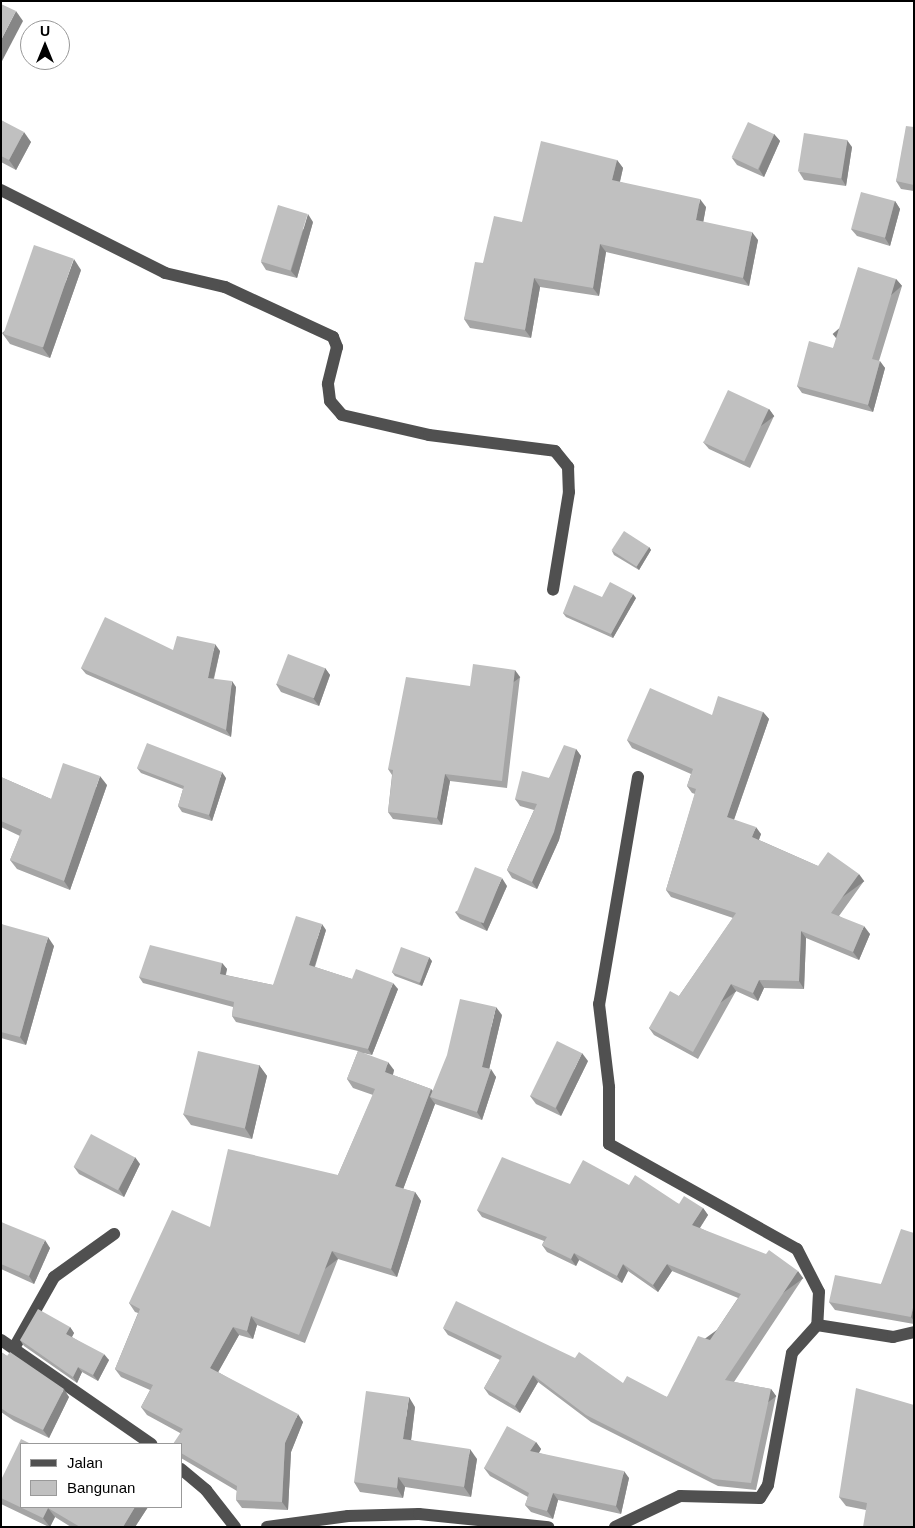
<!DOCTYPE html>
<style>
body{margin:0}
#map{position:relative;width:915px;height:1528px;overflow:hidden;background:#fff;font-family:Helvetica,sans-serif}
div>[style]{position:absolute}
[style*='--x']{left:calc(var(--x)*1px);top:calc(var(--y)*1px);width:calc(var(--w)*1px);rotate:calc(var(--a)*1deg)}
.minor>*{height:12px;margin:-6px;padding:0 6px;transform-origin:6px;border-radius:6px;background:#505050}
.wall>*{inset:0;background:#a5a5a5}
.shaded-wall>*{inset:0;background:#868686;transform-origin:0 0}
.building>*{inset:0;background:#c0c0c0;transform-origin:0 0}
span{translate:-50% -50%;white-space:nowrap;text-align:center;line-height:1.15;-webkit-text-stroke:4.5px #fff;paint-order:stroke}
.frame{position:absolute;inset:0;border:2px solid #000;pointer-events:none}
.legend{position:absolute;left:20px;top:1443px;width:162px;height:65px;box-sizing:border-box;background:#fff;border:1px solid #999;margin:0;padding:6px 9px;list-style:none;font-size:15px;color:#000}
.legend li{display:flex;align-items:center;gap:10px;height:25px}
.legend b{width:25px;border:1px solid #999}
.north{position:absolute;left:20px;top:20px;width:50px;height:50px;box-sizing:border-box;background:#fff;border:1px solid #999;border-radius:50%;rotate:0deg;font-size:14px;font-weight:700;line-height:20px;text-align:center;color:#000}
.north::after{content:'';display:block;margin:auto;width:18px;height:22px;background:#000;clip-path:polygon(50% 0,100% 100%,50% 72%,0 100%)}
</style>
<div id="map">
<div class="minor">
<div style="--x:1;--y:190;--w:184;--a:26.8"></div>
<div style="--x:165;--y:273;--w:62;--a:13.1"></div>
<div style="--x:225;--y:287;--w:119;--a:24.8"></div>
<div style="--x:333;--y:337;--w:11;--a:68"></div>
<div style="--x:337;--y:347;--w:38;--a:104"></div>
<div style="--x:328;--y:384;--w:17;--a:83"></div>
<div style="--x:330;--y:401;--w:18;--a:49"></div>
<div style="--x:342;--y:415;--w:89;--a:12.9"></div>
<div style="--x:429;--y:435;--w:127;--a:7.2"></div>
<div style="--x:555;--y:451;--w:21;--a:51"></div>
<div style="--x:568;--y:467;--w:25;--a:88"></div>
<div style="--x:569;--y:492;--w:99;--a:99.3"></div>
<div style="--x:638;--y:777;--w:230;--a:99.7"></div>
<div style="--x:599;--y:1004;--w:84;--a:83.1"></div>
<div style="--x:609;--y:1087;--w:57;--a:90"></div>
<div style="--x:609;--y:1144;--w:215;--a:29.2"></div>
<div style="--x:797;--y:1249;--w:48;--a:62.9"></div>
<div style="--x:819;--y:1292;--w:33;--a:93"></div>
<div style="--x:1;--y:1340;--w:183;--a:34.7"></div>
<div style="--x:14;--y:1348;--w:81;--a:-60.6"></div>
<div style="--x:54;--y:1277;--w:74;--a:-35.6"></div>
<div style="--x:181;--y:1469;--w:33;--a:40"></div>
<div style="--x:206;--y:1490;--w:47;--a:51.9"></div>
<div style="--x:267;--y:1527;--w:82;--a:-7.7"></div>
<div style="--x:348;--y:1516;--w:71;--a:-1.6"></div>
<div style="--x:419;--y:1514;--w:130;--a:5.8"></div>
<div style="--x:615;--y:1527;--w:72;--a:-25.5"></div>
<div style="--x:680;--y:1496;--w:80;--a:1.4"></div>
<div style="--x:760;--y:1498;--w:15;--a:-58"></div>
<div style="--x:768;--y:1485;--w:134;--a:-79.7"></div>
<div style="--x:792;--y:1353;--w:38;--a:-48"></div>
<div style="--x:817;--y:1325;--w:77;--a:9"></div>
<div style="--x:893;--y:1337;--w:22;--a:-13"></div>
</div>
<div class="wall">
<div style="clip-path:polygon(1px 120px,31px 142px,16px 170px,1px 162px)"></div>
<div style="clip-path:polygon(914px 127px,914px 191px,901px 189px,896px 181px)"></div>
<div style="clip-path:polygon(774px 134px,780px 141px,764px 177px,737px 165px,732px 158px)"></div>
<div style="clip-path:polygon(852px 147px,846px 186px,804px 180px,799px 172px)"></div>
<div style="clip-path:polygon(617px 160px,623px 168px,620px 182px,706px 207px,703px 222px,758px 240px,749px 286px,606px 252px,599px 296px,540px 287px,531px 338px,470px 328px,464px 319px,483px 263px,522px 222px)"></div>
<div style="clip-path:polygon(895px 201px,900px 209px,890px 246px,857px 236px,851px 229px)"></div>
<div style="clip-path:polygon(313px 222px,297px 278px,266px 270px,261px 262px)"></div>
<div style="clip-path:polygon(81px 270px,50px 358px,10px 344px,2px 333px)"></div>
<div style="clip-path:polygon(896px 279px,902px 286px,879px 361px,885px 368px,873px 412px,802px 393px,797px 386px,833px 348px)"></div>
<div style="clip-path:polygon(769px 409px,774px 416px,750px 468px,709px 449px,703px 442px)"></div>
<div style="clip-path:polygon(649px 547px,651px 550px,639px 570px,614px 555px,612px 551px)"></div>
<div style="clip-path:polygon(602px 597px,636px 598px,613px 638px,566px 617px,563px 613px)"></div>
<div style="clip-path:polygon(173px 650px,220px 651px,214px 679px,236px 687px,231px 737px,86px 674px,81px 668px)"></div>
<div style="clip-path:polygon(325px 668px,330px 675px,319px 706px,281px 692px,276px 684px)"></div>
<div style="clip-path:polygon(520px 677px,507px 788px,450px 781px,442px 825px,393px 819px,388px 812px,392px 775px,388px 769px,470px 686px)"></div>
<div style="clip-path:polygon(763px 712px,769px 719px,734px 820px,761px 834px,759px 840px,818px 866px,864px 881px,839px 916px,870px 934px,859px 960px,806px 938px,804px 989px,764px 988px,758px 1001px,736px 991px,698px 1059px,654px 1035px,649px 1028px,679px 996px,733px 918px,671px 897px,666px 890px,695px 794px,692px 793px,687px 786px,691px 774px,632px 748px,627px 740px,712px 715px)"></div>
<div style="clip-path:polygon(576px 749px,581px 756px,559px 840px,537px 889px,512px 878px,507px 870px,534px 810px,520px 806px,515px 799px,549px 778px)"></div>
<div style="clip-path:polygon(137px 768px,226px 778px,212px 821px,182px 812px,178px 806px,183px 789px,141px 773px)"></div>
<div style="clip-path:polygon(1px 777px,51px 799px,107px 785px,70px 890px,17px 869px,10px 860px,20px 836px,1px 827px)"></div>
<div style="clip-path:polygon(507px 886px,487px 931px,460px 919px,455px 912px)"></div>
<div style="clip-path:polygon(1px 924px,54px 946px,26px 1045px,1px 1038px)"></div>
<div style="clip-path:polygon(326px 930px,315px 967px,352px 979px,398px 989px,372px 1055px,363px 1053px,394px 1070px,393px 1075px,431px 1089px,433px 1091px,502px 1015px,489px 1069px,496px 1077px,482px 1120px,435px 1104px,403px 1189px,415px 1192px,421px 1201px,397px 1277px,338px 1259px,305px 1343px,257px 1325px,253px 1339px,239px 1335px,218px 1372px,303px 1422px,291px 1452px,288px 1510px,242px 1508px,236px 1500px,237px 1491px,181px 1458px,180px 1433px,147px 1415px,141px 1407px,150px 1390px,121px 1377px,115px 1369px,138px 1313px,135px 1312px,129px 1303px,210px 1227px,338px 1175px,373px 1095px,353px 1088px,347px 1079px,358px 1051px,236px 1022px,232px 1016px,233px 1007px,143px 983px,139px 977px,222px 963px,227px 969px,226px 975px,273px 985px)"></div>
<div style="clip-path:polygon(432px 961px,422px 986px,395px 976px,392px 972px)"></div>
<div style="clip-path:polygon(588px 1061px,561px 1116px,536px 1104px,530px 1096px)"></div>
<div style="clip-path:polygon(259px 1065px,267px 1076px,252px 1139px,191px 1125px,183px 1114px)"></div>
<div style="clip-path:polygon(140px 1164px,124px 1197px,79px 1174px,74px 1167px)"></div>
<div style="clip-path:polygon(570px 1184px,629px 1185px,679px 1204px,703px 1208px,708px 1215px,700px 1228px,803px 1278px,734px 1382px,771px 1389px,776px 1396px,756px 1490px,718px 1486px,591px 1422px,538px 1382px,520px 1413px,489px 1395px,484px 1388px,500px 1360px,448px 1335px,443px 1328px,667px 1397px,710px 1340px,738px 1298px,672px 1271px,658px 1292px,628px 1271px,622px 1283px,579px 1260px,576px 1266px,547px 1252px,542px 1245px,544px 1241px,482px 1217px,477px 1210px)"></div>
<div style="clip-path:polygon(1px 1222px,50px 1248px,34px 1284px,1px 1269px)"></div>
<div style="clip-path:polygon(914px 1233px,914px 1324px,835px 1310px,829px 1302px,881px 1284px)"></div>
<div style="clip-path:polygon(70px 1327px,74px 1333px,72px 1337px,109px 1360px,98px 1381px,82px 1372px,77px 1383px,24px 1346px,20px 1340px)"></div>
<div style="clip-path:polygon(1px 1352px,69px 1397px,49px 1438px,14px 1421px,1px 1412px)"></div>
<div style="clip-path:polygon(914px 1405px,866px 1510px,846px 1506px,839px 1497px)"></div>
<div style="clip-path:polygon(415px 1407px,411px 1440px,477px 1459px,471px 1497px,405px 1487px,403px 1498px,360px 1492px,354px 1482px)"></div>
<div style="clip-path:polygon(536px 1442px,541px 1449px,539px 1453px,629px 1478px,621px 1514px,558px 1500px,553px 1519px,531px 1512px,525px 1505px,528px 1497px,490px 1476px,484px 1468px)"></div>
<div style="clip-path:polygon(1px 1480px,21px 1507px,148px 1507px,135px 1527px,71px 1527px,55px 1517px,50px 1527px,49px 1527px,1px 1504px)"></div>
</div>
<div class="shaded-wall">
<div style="clip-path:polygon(16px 11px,23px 21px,1px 63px,1px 40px)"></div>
<div style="clip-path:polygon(24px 132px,31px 142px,16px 170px,9px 160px)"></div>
<div style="clip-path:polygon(774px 134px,780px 141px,764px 177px,759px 169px)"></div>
<div style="clip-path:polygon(847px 140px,852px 147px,846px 186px,841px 178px)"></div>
<div style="clip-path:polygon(617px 160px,623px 168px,618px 189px,612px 180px)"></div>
<div style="clip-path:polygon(700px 199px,706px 207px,702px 229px,696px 220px)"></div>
<div style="clip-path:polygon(895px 201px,900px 209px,890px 246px,885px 238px)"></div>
<div style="clip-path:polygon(308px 214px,313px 222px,297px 278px,291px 271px)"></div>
<div style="clip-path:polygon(752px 232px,758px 240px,749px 286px,743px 278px)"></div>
<div style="clip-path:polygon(600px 244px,606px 252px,599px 296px,593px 288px)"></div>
<div style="clip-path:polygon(74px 259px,81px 270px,50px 358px,42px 347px)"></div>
<div style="clip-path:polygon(534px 278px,540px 287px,531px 338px,525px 330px)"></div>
<div style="left:896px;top:279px;width:9px;height:84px;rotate:49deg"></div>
<div style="clip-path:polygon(880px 361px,885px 368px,873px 412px,868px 405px)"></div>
<div style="left:769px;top:409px;width:9px;height:57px;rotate:54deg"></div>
<div style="clip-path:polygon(649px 547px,651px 550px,639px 570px,636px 566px)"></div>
<div style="clip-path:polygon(633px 594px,636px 598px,613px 638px,611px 634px)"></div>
<div style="clip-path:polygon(215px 644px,220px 651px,212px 685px,208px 678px)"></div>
<div style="clip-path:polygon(325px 668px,330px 675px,319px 706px,313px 698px)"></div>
<div style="left:515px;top:670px;width:9px;height:112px;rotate:54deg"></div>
<div style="clip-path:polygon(232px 681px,236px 687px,231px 737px,226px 730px)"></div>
<div style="clip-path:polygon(763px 712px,769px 719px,732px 825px,727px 817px)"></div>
<div style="clip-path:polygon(576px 749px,581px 756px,559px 840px,537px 889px,532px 882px)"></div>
<div style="clip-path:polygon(222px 772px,226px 778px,212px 821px,209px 815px)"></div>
<div style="clip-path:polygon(445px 774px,450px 781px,442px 825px,437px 818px)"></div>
<div style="clip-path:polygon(100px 776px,107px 785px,70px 890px,64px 881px)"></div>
<div style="clip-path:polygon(756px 827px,761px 834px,757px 844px,752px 837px)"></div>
<div style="left:859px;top:874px;width:9px;height:48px;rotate:54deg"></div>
<div style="clip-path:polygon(502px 878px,507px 886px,487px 931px,481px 923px)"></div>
<div style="clip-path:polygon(322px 924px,326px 930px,313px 971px,309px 965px)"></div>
<div style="clip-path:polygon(864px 926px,870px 934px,859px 960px,853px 952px)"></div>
<div style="clip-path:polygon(801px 931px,806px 938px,804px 989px,799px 981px)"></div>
<div style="clip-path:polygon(48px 937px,54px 946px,26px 1045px,20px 1037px)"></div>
<div style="clip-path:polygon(429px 957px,432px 961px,422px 986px,419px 983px)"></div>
<div style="clip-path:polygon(222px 963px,227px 969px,224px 980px,220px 974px)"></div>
<div style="clip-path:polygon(759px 980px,764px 988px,758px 1001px,753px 993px)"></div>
<div style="clip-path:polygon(393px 983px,398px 989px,372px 1055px,368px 1049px)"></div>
<div style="left:731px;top:984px;width:9px;height:78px;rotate:54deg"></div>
<div style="clip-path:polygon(496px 1007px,502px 1015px,488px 1074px,482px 1067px)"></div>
<div style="clip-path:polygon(582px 1053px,588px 1061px,561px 1116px,556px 1108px)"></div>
<div style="clip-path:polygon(388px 1062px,394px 1070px,391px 1081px,385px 1072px)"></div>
<div style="clip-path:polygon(259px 1065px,267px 1076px,252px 1139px,245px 1128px)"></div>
<div style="clip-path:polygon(491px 1069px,496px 1077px,482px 1120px,477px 1112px)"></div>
<div style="clip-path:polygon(431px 1089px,437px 1097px,430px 1097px,435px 1104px,401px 1195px,395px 1186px)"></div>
<div style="clip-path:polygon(135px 1157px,140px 1164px,124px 1197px,119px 1189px)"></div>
<div style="clip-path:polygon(415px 1192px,421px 1201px,397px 1277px,391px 1269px)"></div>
<div style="clip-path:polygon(703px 1208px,708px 1215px,697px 1232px,692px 1225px)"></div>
<div style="clip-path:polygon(45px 1240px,50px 1248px,34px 1284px,29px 1276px)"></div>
<div style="left:332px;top:1251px;width:10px;height:90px;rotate:53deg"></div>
<div style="clip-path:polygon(574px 1253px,579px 1260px,576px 1266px,571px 1259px)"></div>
<div style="clip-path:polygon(623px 1264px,628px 1271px,622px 1283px,617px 1276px)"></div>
<div style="clip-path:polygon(667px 1264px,672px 1271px,658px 1292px,653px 1285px)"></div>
<div style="left:798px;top:1271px;width:9px;height:131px;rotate:54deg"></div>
<div style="clip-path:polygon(914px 1303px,914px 1321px,911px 1317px)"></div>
<div style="clip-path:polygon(251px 1316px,257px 1325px,253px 1339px,247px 1331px)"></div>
<div style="clip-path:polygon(70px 1327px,74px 1333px,70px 1340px,66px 1334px)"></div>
<div style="clip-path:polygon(233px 1327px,239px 1335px,216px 1376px,210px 1368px)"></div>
<div style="clip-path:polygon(104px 1354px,109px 1360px,98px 1381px,93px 1375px)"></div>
<div style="clip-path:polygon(78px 1367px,82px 1372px,77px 1383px,73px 1377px)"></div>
<div style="clip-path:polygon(533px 1375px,538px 1382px,520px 1413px,515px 1406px)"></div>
<div style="clip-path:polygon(64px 1389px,69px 1397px,49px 1438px,43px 1430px)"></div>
<div style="left:771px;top:1389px;width:9px;height:96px;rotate:54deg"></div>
<div style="clip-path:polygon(409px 1397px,415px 1407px,410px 1449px,403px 1439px)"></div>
<div style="clip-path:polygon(298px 1414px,303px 1422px,291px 1452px,288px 1510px,282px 1502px,285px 1443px)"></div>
<div style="clip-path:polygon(536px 1442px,541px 1449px,536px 1458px,530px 1451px)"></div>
<div style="clip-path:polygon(470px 1449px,477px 1459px,471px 1497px,464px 1487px)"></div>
<div style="clip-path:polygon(624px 1471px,629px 1478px,621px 1514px,616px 1506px)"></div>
<div style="clip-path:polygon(398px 1477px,405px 1487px,403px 1498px,397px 1488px)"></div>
<div style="clip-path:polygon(553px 1493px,558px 1500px,553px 1519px,547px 1511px)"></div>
<div style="clip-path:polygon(135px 1507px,148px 1507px,135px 1527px,123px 1527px)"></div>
<div style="clip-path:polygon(48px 1508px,55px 1517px,50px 1527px,43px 1518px)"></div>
</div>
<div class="building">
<div style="clip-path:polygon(1px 4px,16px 11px,1px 40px)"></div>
<div style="clip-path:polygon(1px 120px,24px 132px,9px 160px,1px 156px)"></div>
<div style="left:748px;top:122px;width:29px;height:39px;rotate:25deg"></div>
<div style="clip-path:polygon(906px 126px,914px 127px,914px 185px,896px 181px)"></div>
<div style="left:804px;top:133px;width:44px;height:39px;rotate:9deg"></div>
<div style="clip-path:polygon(541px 141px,617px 160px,612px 180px,700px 199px,696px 220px,752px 232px,743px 278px,600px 244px,593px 288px,534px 278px,525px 330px,464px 319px,475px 262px,483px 263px,494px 216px,522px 222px)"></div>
<div style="left:861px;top:192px;width:35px;height:38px;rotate:15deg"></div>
<div style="left:278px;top:205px;width:31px;height:59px;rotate:17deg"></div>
<div style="left:34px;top:245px;width:42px;height:94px;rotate:19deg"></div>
<div style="clip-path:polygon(858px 267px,896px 279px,872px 359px,880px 361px,868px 405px,797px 386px,809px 341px,833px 348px)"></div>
<div style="left:728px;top:390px;width:45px;height:58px;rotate:25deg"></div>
<div style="left:624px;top:531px;width:30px;height:23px;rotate:33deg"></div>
<div style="clip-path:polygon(610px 582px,633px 594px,611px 634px,563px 613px,574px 585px,602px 597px)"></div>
<div style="clip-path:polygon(105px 617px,173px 650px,177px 636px,215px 644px,208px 678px,232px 681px,226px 730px,81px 668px)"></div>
<div style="left:288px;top:654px;width:40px;height:32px;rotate:21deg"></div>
<div style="clip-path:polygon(473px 664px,515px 670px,502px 781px,445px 774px,437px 818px,388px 812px,393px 770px,388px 769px,406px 677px,470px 686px)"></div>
<div style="clip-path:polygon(650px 688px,712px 715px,718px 696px,763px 712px,727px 817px,756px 827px,752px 837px,818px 866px,828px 852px,859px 874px,831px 913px,864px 926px,853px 952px,801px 931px,799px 981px,759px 980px,753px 993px,731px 984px,693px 1052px,649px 1028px,670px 991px,679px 996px,736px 913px,666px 890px,696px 789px,687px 786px,693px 769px,627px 740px)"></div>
<div style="clip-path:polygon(147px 743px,222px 772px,209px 815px,178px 806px,184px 786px,137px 768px)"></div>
<div style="clip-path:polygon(564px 745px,576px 749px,554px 832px,532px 882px,507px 870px,537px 804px,515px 799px,522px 771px,549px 778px)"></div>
<div style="clip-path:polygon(63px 763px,100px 776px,64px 881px,10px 860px,22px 830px,1px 821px,1px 777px,51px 799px)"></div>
<div style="left:475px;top:867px;width:29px;height:49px;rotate:22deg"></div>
<div style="clip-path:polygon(296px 916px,322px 924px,309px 965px,352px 979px,356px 969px,393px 983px,368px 1049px,232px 1016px,234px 1002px,139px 977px,150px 945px,222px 963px,220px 974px,273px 985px)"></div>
<div style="clip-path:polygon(1px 924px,48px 937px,20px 1037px,1px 1032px)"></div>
<div style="left:401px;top:947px;width:30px;height:27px;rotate:20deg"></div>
<div style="clip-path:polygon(460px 999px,496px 1007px,482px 1067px,491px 1069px,477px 1112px,430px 1097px,447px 1055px)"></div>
<div style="left:557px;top:1041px;width:28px;height:61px;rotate:26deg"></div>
<div style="left:198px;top:1051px;width:63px;height:65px;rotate:13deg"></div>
<div style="clip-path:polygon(358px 1051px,388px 1062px,385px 1072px,431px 1089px,395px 1186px,415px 1192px,391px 1269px,332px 1251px,299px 1335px,251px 1316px,247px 1331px,233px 1327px,210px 1368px,298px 1414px,285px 1443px,282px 1502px,236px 1500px,237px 1486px,181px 1453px,181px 1444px,173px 1444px,183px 1429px,141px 1407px,153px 1385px,115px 1369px,140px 1309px,129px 1303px,172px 1210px,210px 1227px,228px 1149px,338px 1175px,375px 1089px,347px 1079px)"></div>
<div style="left:91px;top:1134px;width:50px;height:37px;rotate:28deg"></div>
<div style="clip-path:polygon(502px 1157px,570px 1184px,583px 1160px,629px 1185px,635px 1175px,679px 1204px,684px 1196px,703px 1208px,692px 1225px,766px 1254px,769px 1250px,798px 1271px,725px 1380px,771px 1389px,751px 1483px,713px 1479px,586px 1415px,533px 1375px,515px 1406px,484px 1388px,502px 1356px,443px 1328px,456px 1301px,575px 1358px,579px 1352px,623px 1383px,627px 1376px,667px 1397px,698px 1336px,710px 1340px,741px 1294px,667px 1264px,653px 1285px,623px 1264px,617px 1276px,574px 1253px,571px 1259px,542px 1245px,547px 1237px,477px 1210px)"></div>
<div style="clip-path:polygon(1px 1222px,45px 1240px,29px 1276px,1px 1264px)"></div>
<div style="clip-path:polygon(901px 1229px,914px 1233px,914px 1303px,911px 1317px,829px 1302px,835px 1275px,881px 1284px)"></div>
<div style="clip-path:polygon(38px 1309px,70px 1327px,66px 1334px,104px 1354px,93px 1375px,78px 1367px,73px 1377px,20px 1340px)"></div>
<div style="clip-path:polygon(1px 1352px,7px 1356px,10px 1352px,64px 1389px,43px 1430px,8px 1413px,1px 1408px)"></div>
<div style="clip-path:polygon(856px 1388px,914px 1405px,914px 1527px,863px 1527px,867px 1503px,839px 1497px)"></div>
<div style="clip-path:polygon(366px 1391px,409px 1397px,403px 1439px,470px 1449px,464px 1487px,398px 1477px,397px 1488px,354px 1482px)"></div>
<div style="clip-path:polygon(507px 1426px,536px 1442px,530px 1451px,624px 1471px,616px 1506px,553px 1493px,547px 1511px,525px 1505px,529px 1493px,484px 1468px)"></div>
<div style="clip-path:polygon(21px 1439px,31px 1444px,21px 1444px,21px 1507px,135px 1507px,123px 1527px,80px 1527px,48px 1508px,43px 1518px,1px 1498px,1px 1480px)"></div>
</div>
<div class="frame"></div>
<ul class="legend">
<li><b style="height:6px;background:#505050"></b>Jalan</li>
<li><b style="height:14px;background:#c0c0c0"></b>Bangunan</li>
</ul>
<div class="north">U</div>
</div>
